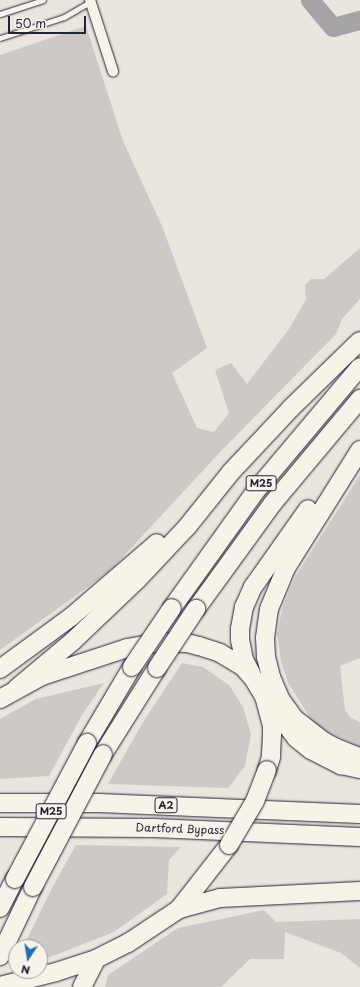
<!DOCTYPE html>
<style>
body{margin:0}
#map{position:relative;width:360px;height:987px;overflow:hidden;background:#eae6de;font-family:"Playpen Sans",sans-serif}
div>[style]{position:absolute}
[style*='--x']{left:calc(var(--x)*1px);top:calc(var(--y)*1px);width:calc(var(--w)*1px);rotate:calc(var(--a)*1deg)}
.green>*{inset:0;background:#cdc9c6}
.river>*{height:19px;margin:-9.5px;padding:0 9.5px;transform-origin:9.5px;border-radius:9.5px;background:#a6a3a6}
.roads{filter:drop-shadow(0 0 1px #22223b) drop-shadow(0 0 1px #22223b)}
.lane>*{height:5px;margin:-2.5px;padding:0 2.5px;transform-origin:2.5px;border-radius:2.5px;background:#f7f3e8}
.street>*{height:10px;margin:-5px;padding:0 5px;transform-origin:5px;border-radius:5px;background:#f7f3e8}
.highway>*{height:18px;margin:-9px;padding:0 9px;transform-origin:9px;border-radius:9px;background:#f7f3e8}
.bridges{filter:drop-shadow(0 0 1px #22223b) drop-shadow(0 0 1px #22223b)}
.highway-bridge>*{height:18px;margin:-9px;padding:0 9px;transform-origin:9px;border-radius:9px;background:#f7f3e8}
span{translate:-50% -50%;white-space:nowrap;text-align:center;line-height:1.15;-webkit-text-stroke:3px #f7f3e8;paint-order:stroke}
.shield-label span{padding:1px 3px;background:#f7f3e8;border:1px solid;border-radius:3px;-webkit-text-stroke-width:0}
.shield-label{font-size:10px;color:#22223b;font-weight:700}
.street-label{font-size:11px;color:#22223b}
.north{position:absolute;left:8px;top:939px;width:40px;height:40px;box-sizing:border-box;background:#f7f3e8;border:1px solid #a29fa3;border-radius:50%;rotate:192deg;font-size:11px;font-weight:700;line-height:16px;text-align:center;color:#22223b}
.north::after{content:'';display:block;margin:auto;width:14px;height:18px;background:#1f6fb2;clip-path:polygon(50% 0,100% 100%,50% 72%,0 100%)}
.scale{position:absolute;left:8px;top:16px;width:78px;height:18px;box-sizing:border-box;border:2px solid #22223b;border-top:0;padding-left:5px;font-size:12px;line-height:14px;white-space:nowrap;color:#22223b;-webkit-text-stroke:3px #f7f3e8;paint-order:stroke}
</style>
<div id="map">
<div class="green">
<div style="clip-path:polygon(86px 26px,123px 141px,162px 226px,207px 348px,172px 373px,197px 428px,214px 432px,229px 413px,215px 370px,231px 363px,247px 384px,289px 329px,306px 299px,305px 285px,311px 279px,324px 279px,360px 248px,360px 299px,342px 319px,336px 334px,222px 450px,110px 571px,0 650px,0 55px)"></div>
<div style="clip-path:polygon(360px 475px,360px 658px,340px 666px,345px 710px,351px 718px,360px 722px,360px 747px,316px 727px,288px 683px,281px 661px,277px 633px,283px 606px,295px 577px)"></div>
<div style="clip-path:polygon(182px 663px,203px 667px,229px 685px,243px 707px,251px 734px,245px 766px,228px 788px,108px 784px,143px 722px)"></div>
<div style="clip-path:polygon(104px 683px,82px 715px,49px 776px,0 779px,0 719px,36px 699px)"></div>
<div style="clip-path:polygon(76px 845px,181px 847px,169px 860px,167px 894px,114px 932px,40px 961px,40px 947px,23px 947px,53px 886px)"></div>
<div style="clip-path:polygon(264px 910px,276px 922px,360px 919px,360px 968px,341px 953px,285px 932px,284px 959px,250px 959px,221px 987px,105px 987px,108px 975px,178px 928px)"></div>
</div>
<div class="river">
<div style="--x:310;--y:0;--w:35;--a:50"></div>
<div style="--x:333;--y:27;--w:28;--a:-15"></div>
</div>
<div class="roads">
<div class="lane">
<div style="--x:0;--y:14;--w:45;--a:-18"></div>
<div style="--x:0;--y:38;--w:67;--a:-18.2"></div>
<div style="--x:64;--y:17;--w:30;--a:-30"></div>
</div>
<div class="street">
<div style="--x:90;--y:0;--w:75;--a:72.1"></div>
</div>
<div class="highway">
<div style="--x:360;--y:450;--w:139;--a:122.1"></div>
<div style="--x:286;--y:568;--w:44;--a:112.5"></div>
<div style="--x:269;--y:609;--w:29;--a:98"></div>
<div style="--x:265;--y:638;--w:19;--a:87"></div>
<div style="--x:266;--y:657;--w:21;--a:76"></div>
<div style="--x:271;--y:677;--w:25;--a:67"></div>
<div style="--x:281;--y:700;--w:24;--a:54"></div>
<div style="--x:295;--y:719;--w:36;--a:38"></div>
<div style="--x:323;--y:741;--w:15;--a:28"></div>
<div style="--x:336;--y:748;--w:26;--a:21"></div>
<div style="--x:172;--y:608;--w:148;--a:-54.4"></div>
<div style="--x:258;--y:488;--w:158;--a:-49.9"></div>
<div style="--x:196;--y:609;--w:131;--a:-54"></div>
<div style="--x:273;--y:503;--w:136;--a:-50.1"></div>
<div style="--x:0;--y:669;--w:88;--a:-36.2"></div>
<div style="--x:71;--y:617;--w:113;--a:-40.7"></div>
<div style="--x:251;--y:673;--w:15;--a:-118"></div>
<div style="--x:244;--y:660;--w:20;--a:-101"></div>
<div style="--x:240;--y:640;--w:11;--a:-90"></div>
<div style="--x:240;--y:629;--w:22;--a:-80"></div>
<div style="--x:244;--y:607;--w:22;--a:-66"></div>
<div style="--x:253;--y:587;--w:95;--a:-54.8"></div>
<div style="--x:17;--y:688;--w:73;--a:-40"></div>
<div style="--x:73;--y:641;--w:88;--a:-43.6"></div>
<div style="--x:137;--y:580;--w:73;--a:-46.7"></div>
<div style="--x:187;--y:527;--w:70;--a:-51.3"></div>
<div style="--x:231;--y:472;--w:88;--a:-46.8"></div>
<div style="--x:291;--y:408;--w:96;--a:-44.2"></div>
<div style="--x:0;--y:699;--w:48;--a:-28.7"></div>
<div style="--x:42;--y:676;--w:89;--a:-18.2"></div>
<div style="--x:127;--y:648;--w:34;--a:-10"></div>
<div style="--x:160;--y:642;--w:27;--a:2"></div>
<div style="--x:187;--y:643;--w:12;--a:14"></div>
<div style="--x:199;--y:646;--w:22;--a:18"></div>
<div style="--x:220;--y:653;--w:27;--a:31"></div>
<div style="--x:243;--y:667;--w:15;--a:48"></div>
<div style="--x:253;--y:678;--w:21;--a:59"></div>
<div style="--x:264;--y:696;--w:30;--a:75"></div>
<div style="--x:272;--y:725;--w:10;--a:90"></div>
<div style="--x:272;--y:735;--w:22;--a:93"></div>
<div style="--x:271;--y:757;--w:14;--a:107"></div>
<div style="--x:279;--y:716;--w:28;--a:52"></div>
<div style="--x:296;--y:738;--w:19;--a:39"></div>
<div style="--x:311;--y:750;--w:34;--a:27"></div>
<div style="--x:341;--y:765;--w:19;--a:12"></div>
<div style="--x:87;--y:743;--w:88;--a:-59.4"></div>
<div style="--x:103;--y:754;--w:102;--a:-57.9"></div>
<div style="--x:0;--y:803;--w:99;--a:0"></div>
<div style="--x:99;--y:803;--w:261;--a:2.4"></div>
<div style="--x:0;--y:827;--w:154;--a:0.4"></div>
<div style="--x:154;--y:828;--w:206;--a:2.5"></div>
<div style="--x:0;--y:908;--w:33;--a:-63"></div>
<div style="--x:179;--y:909;--w:42;--a:-15"></div>
<div style="--x:220;--y:898;--w:140;--a:-2.9"></div>
<div style="--x:0;--y:956;--w:76;--a:-64.4"></div>
<div style="--x:0;--y:986;--w:58;--a:-14"></div>
<div style="--x:56;--y:972;--w:42;--a:-18"></div>
<div style="--x:96;--y:959;--w:36;--a:-27"></div>
<div style="--x:128;--y:943;--w:61;--a:-33.7"></div>
<div style="--x:179;--y:909;--w:81;--a:-52"></div>
<div style="--x:82;--y:987;--w:31;--a:-63"></div>
</div>
</div>
<div class="bridges">
<div class="highway-bridge">
<div style="--x:132;--y:667;--w:71;--a:-55.9"></div>
<div style="--x:157;--y:668;--w:71;--a:-56.5"></div>
<div style="--x:229;--y:845;--w:51;--a:-59.4"></div>
<div style="--x:255;--y:801;--w:33;--a:-69"></div>
<div style="--x:15;--y:879;--w:154;--a:-62.1"></div>
<div style="--x:33;--y:887;--w:150;--a:-62.2"></div>
</div>
</div>
<div class="shield-label">
<span style="left:261px;top:483px">M25</span>
<span style="left:166px;top:805px">A2</span>
<span style="left:51px;top:811px">M25</span>
</div>
<div class="street-label">
<span style="left:180px;top:829px;rotate:2deg">Dartford Bypass</span>
</div>
<div class="north">N</div>
<div class="scale">50 m</div>
</div>
